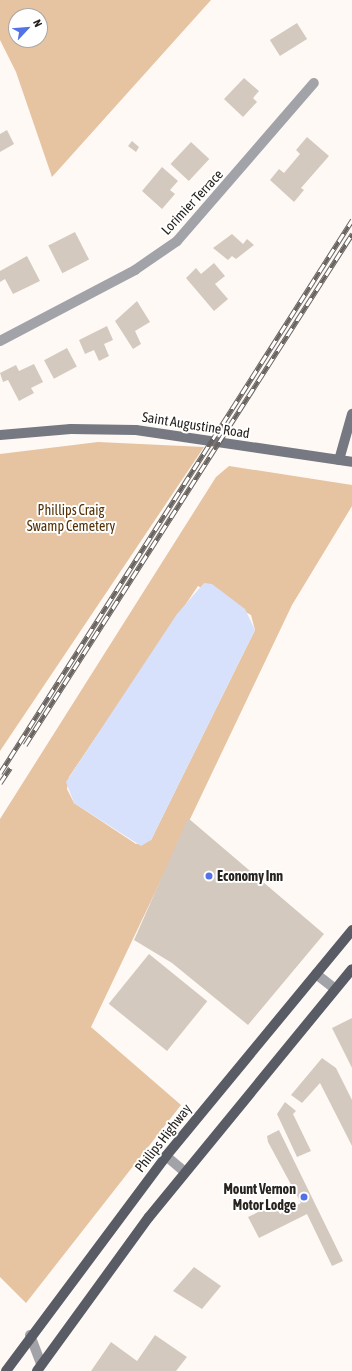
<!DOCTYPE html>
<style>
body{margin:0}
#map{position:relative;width:352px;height:1371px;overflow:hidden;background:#fef9f5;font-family:"Asap Condensed",sans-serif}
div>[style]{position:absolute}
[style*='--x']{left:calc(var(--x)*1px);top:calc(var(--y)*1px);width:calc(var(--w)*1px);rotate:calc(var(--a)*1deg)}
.green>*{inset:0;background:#e6c3a1}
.water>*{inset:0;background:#d7e1fb}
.building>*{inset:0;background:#d4c9bf;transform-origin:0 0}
.street>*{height:10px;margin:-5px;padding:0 5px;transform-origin:5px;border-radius:5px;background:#a1a3a8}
.secondary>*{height:10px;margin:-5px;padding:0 5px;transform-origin:5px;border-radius:5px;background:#767981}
.primary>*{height:10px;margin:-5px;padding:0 5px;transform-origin:5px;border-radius:5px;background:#595c65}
.rail>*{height:4.5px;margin-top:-2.25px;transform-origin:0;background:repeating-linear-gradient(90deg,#fff 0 9px,#696460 0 18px);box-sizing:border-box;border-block:1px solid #696460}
.dots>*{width:11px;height:11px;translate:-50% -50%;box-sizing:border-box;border:2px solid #fff;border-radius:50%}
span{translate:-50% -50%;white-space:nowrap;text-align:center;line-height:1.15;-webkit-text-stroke:4px #fff;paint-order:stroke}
.street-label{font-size:14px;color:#27231f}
.park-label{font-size:14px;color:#533004}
.poi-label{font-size:14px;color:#27231f;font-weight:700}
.left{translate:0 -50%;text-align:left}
.right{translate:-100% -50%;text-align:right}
.north{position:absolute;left:8px;top:8px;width:40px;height:40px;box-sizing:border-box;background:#fff;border:1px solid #a9a7a5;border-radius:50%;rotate:64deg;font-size:11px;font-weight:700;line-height:16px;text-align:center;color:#27231f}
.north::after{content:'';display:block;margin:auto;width:14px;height:18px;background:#5273e7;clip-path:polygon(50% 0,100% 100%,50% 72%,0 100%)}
</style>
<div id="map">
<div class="green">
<div style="clip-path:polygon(evenodd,0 0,211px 0,52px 177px,16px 72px,0 40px,0 0,16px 16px,40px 16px,40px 40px,16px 40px,16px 16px)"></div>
<div style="clip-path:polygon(98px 442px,204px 447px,0 751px,0 454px)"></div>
<div style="clip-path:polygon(evenodd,229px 466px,352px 485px,352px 506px,292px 605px,91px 1027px,181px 1105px,26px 1303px,0 1277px,0 819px,216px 477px,229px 466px,198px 586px,251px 615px,255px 630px,151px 840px,136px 844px,74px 803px,67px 789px,69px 777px,198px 586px)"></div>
</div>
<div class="water">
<div style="clip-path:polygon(204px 583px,212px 584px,245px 609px,255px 630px,151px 840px,141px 846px,74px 803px,66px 782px,177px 614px)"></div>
</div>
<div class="building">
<div style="left:297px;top:23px;width:19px;height:32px;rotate:58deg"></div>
<div style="clip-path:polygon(244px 78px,259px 91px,253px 98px,257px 102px,243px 117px,224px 99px)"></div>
<div style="clip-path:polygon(7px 130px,14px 144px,0 152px,0 134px)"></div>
<div style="clip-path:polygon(307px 137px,329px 156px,301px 188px,304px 190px,294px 202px,270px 180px,279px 169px,284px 173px,300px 154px,296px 150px)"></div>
<div style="clip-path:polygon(132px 141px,139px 147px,136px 152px,128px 146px)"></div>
<div style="left:191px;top:142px;width:25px;height:30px;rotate:43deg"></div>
<div style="clip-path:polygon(162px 167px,178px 181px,170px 190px,175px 194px,162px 209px,142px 191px)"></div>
<div style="left:75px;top:232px;width:31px;height:30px;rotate:63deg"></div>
<div style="clip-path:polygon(232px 234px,243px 244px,247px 239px,254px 245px,236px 259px,232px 256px,228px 260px,213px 248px)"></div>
<div style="clip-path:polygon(27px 256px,40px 281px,13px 294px,5px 279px,0 282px,0 271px)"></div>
<div style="clip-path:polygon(214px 263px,225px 276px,215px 284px,228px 299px,214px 311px,186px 278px,196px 268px,201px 274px)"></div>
<div style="clip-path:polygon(137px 301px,150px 322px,135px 331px,141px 344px,133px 349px,115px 321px)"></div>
<div style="clip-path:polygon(107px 326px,113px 340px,104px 344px,109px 356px,99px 361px,94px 350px,85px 354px,79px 340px)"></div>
<div style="left:67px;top:348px;width:21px;height:26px;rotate:62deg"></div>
<div style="clip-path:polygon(34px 364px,43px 382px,31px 388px,34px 393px,19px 401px,8px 380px,3px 382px,0 373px,16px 365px,19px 371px)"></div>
<div style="clip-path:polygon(188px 818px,324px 934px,248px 1025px,172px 963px,134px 940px)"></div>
<div style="left:149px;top:954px;width:75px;height:64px;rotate:39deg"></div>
<div style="clip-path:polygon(352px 1018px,352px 1068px,332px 1028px)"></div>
<div style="clip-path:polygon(322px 1058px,336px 1068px,352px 1100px,352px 1146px,320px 1083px,302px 1103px,291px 1095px)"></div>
<div style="clip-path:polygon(285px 1102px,296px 1111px,293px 1114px,311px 1151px,297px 1157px,277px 1114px)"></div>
<div style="clip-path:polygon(279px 1130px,343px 1261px,332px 1266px,307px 1214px,259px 1238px,248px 1217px,275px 1204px,280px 1214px,301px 1203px,268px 1142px,267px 1136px)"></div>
<div style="clip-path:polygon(194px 1267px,221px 1286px,202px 1309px,173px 1291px)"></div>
<div style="clip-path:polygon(155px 1335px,187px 1357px,176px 1371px,91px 1371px,111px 1342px,137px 1361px)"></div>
</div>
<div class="street">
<div style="--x:0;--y:341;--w:153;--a:-27.7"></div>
<div style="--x:135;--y:270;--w:51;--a:-34.6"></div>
<div style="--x:177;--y:241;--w:209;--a:-49.1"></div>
<div style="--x:316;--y:974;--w:24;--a:38"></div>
<div style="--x:166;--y:1156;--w:25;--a:40"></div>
<div style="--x:30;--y:1335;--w:31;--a:69"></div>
</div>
<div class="secondary">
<div style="--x:0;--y:435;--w:71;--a:-4.8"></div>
<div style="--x:71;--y:429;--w:65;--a:0.9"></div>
<div style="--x:136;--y:430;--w:218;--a:8.4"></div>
<div style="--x:339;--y:460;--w:48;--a:-74.2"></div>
</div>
<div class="primary">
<div style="--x:6;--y:1371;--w:268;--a:-53.3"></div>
<div style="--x:166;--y:1156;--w:293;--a:-50.5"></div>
<div style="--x:37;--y:1371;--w:190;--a:-54"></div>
<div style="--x:149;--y:1217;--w:320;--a:-50.7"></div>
</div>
<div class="rail">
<div style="--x:25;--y:745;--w:607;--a:-57.38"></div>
<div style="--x:0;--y:773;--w:656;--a:-57.52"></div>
<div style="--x:0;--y:783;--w:18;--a:-56"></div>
</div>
<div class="dots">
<div style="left:209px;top:876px;background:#5273e7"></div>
<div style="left:304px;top:1197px;background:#5273e7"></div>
</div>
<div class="street-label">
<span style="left:192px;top:202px;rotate:-47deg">Lorimier Terrace</span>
<span style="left:196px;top:425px;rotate:9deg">Saint Augustine Road</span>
<span style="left:163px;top:1138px;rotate:-52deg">Philips Highway</span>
</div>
<div class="park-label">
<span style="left:71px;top:518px">Phillips Craig<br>Swamp Cemetery</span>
</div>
<div class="poi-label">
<span class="left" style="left:217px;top:876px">Economy Inn</span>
<span class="right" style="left:296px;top:1197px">Mount Vernon<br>Motor Lodge</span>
</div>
<div class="north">N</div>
</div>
